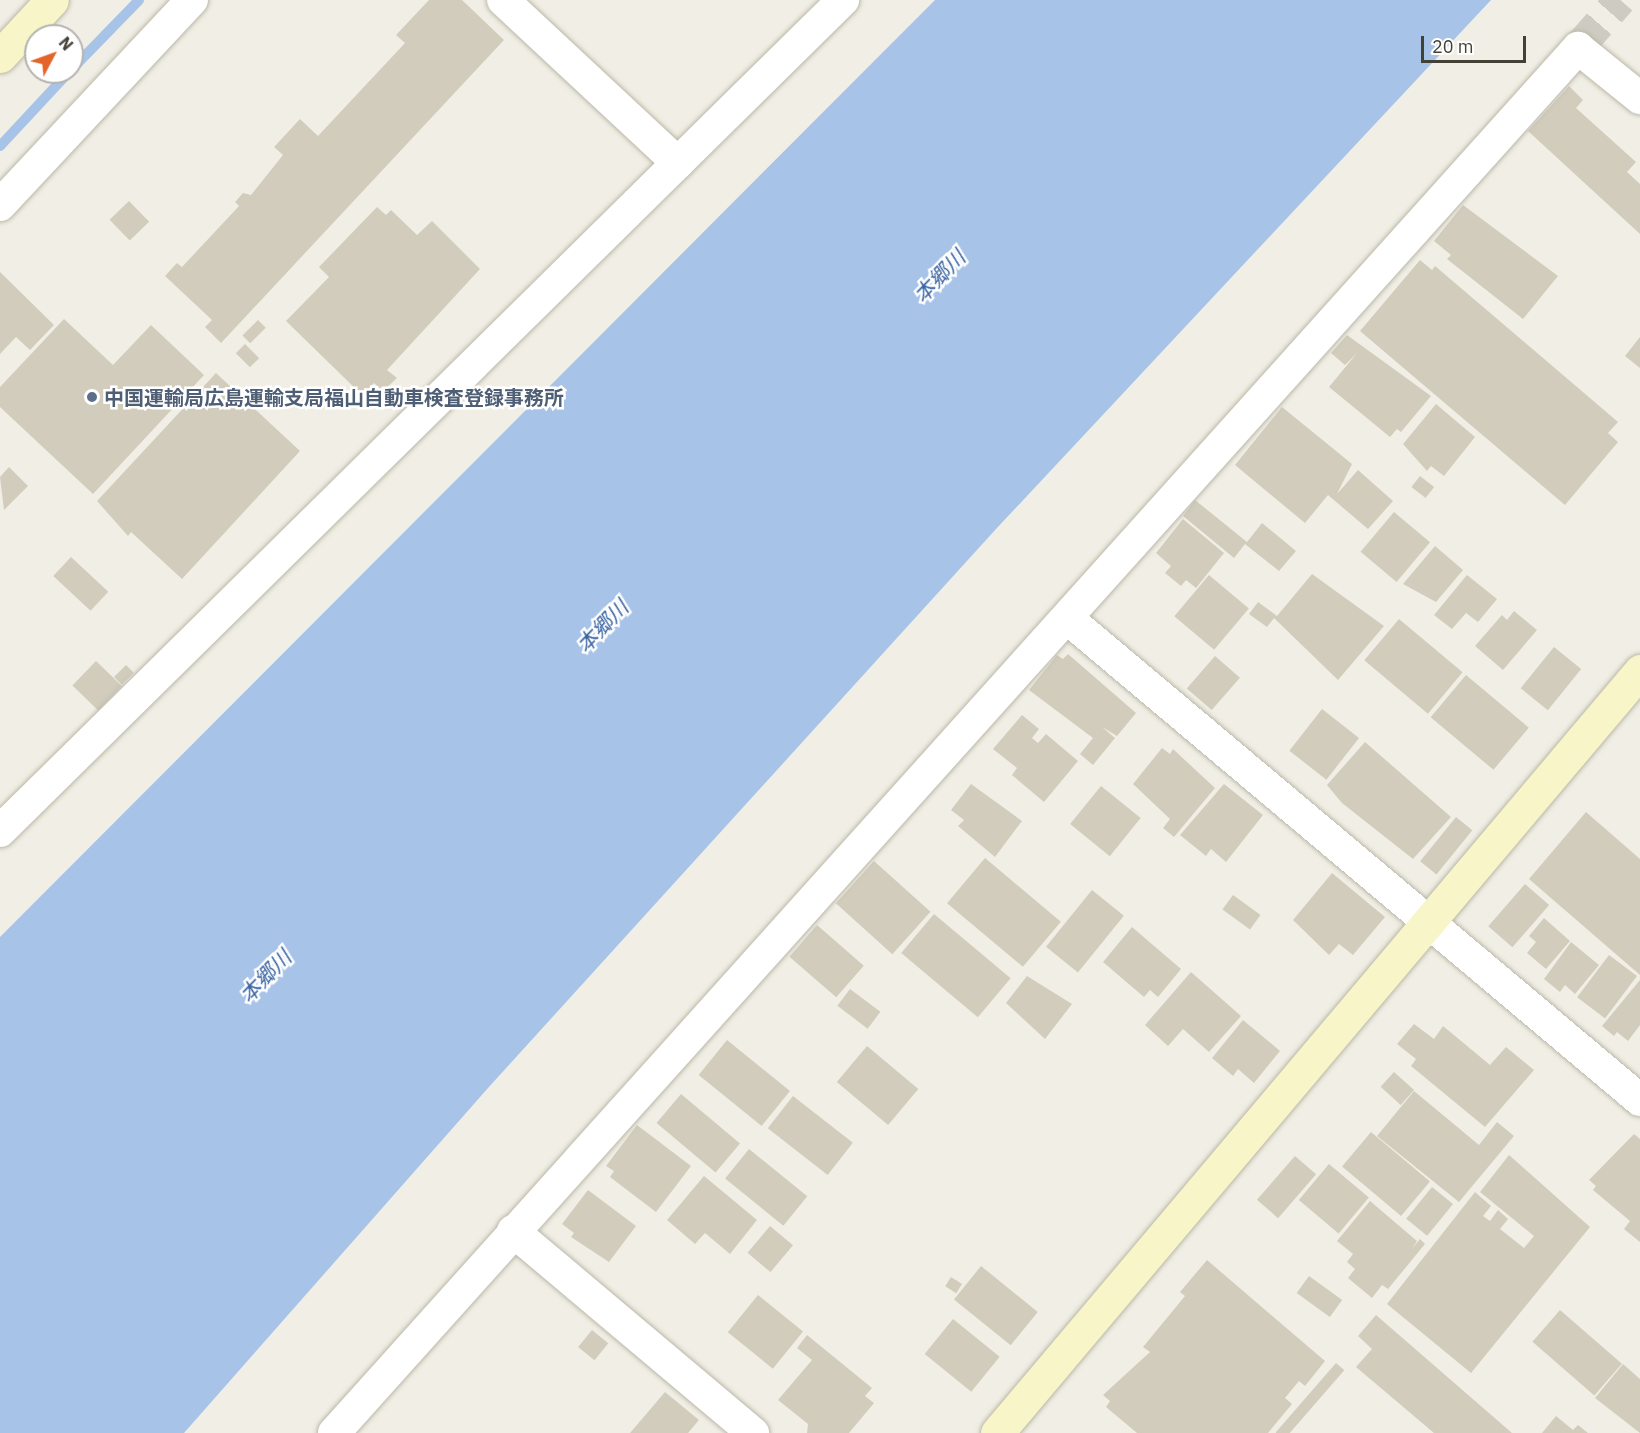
<!DOCTYPE html>
<meta charset="utf-8">
<style>
body{margin:0}
#map{position:relative;width:1640px;height:1433px;overflow:hidden;background:#f1efe5;font-family:"IBM Plex Sans","Noto Sans JP",sans-serif}
div>[style]{position:absolute}
[style*='--x']{left:calc(var(--x)*1px);top:calc(var(--y)*1px);width:calc(var(--w)*1px);rotate:calc(var(--a)*1deg)}
.water>*{inset:0;background:#a7c3e8}
.stream>*{height:10px;margin:-5px;padding:0 5px;transform-origin:5px;border-radius:5px;background:#a7c3e8}
.building>*{inset:0;background:#d1ccbc;transform-origin:0 0}
.street-tunnel>*{height:32px;margin-top:-16px;transform-origin:0;background:repeating-linear-gradient(90deg,#ceccc2 0 32px,transparent 0 48px)}
.roads{filter:drop-shadow(0 0 2px #bbb8a9) drop-shadow(0 0 2px #bbb8a9)}
.street>*{height:32px;margin:-16px;padding:0 16px;transform-origin:16px;border-radius:16px;background:#fff}
.secondary>*{height:33px;margin:-16.5px;padding:0 16.5px;transform-origin:16.5px;border-radius:16.5px;background:#f8f5c8}
.dots>*{width:16px;height:16px;translate:-50% -50%;box-sizing:border-box;border:3px solid #fff;border-radius:50%}
span{translate:-50% -50%;white-space:nowrap;text-align:center;line-height:1.15;-webkit-text-stroke:5px #fff;paint-order:stroke}
.service-label{font-size:20px;color:#4e5e75;font-weight:700}
.left{translate:0 -50%;text-align:left}
.water-label{font-size:21px;color:#3b65a3;font-style:italic}
.north{position:absolute;left:24px;top:24px;width:60px;height:60px;box-sizing:border-box;background:#fff;border:2px solid #b4b3af;border-radius:50%;rotate:49deg;font-size:16px;font-weight:700;line-height:24px;text-align:center;color:#434036}
.north::after{content:'';display:block;margin:auto;width:21px;height:27px;background:#e3652a;clip-path:polygon(50% 0,100% 100%,50% 72%,0 100%)}
.scale{position:absolute;left:1421px;top:36px;width:105px;height:27px;box-sizing:border-box;border:3px solid #434036;border-top:0;padding-left:8px;font-size:18px;line-height:21px;white-space:nowrap;color:#434036;-webkit-text-stroke:4px #fff;paint-order:stroke}
</style>
<div id="map">
<div class="water">
<div style="clip-path:polygon(935px 0,1491px 0,996px 529px,488px 1088px,184px 1433px,0 1433px,0 937px)"></div>
</div>
<div class="stream">
<div style="--x:72;--y:69;--w:96;--a:-45.8"></div>
<div style="--x:0;--y:146;--w:101;--a:-47"></div>
</div>
<div class="building">
<div style="clip-path:polygon(429px 0,462px 0,504px 40px,221px 343px,205px 327px,212px 320px,165px 276px,177px 263px,182px 267px,239px 206px,235px 202px,243px 193px,251px 195px,283px 155px,274px 147px,300px 119px,318px 136px,405px 43px,396px 35px)"></div>
<div style="clip-path:polygon(1569px 86px,1583px 100px,1576px 108px,1636px 162px,1627px 172px,1640px 184px,1640px 234px,1528px 131px)"></div>
<div style="left:129px;top:201px;width:29px;height:27px;rotate:46deg"></div>
<div style="clip-path:polygon(1463px 205px,1558px 276px,1523px 319px,1447px 259px,1451px 255px,1434px 241px)"></div>
<div style="clip-path:polygon(377px 207px,386px 215px,391px 210px,417px 235px,432px 221px,480px 269px,387px 370px,397px 378px,383px 391px,374px 383px,362px 395px,286px 321px,329px 277px,319px 267px)"></div>
<div style="clip-path:polygon(1420px 260px,1432px 270px,1435px 266px,1618px 422px,1608px 433px,1618px 442px,1565px 505px,1360px 331px)"></div>
<div style="clip-path:polygon(0 272px,54px 325px,30px 350px,16px 337px,0 354px)"></div>
<div style="clip-path:polygon(64px 319px,113px 365px,151px 325px,204px 375px,93px 494px,0 407px,0 387px)"></div>
<div style="left:258px;top:320px;width:11px;height:22px;rotate:45deg"></div>
<div style="clip-path:polygon(1347px 335px,1431px 396px,1401px 432px,1397px 429px,1390px 437px,1329px 387px,1357px 353px,1345px 365px,1331px 353px)"></div>
<div style="clip-path:polygon(1640px 337px,1640px 368px,1625px 356px)"></div>
<div style="left:245px;top:344px;width:20px;height:13px;rotate:45deg"></div>
<div style="clip-path:polygon(216px 373px,300px 451px,182px 579px,131px 532px,128px 536px,97px 501px)"></div>
<div style="clip-path:polygon(1436px 404px,1475px 437px,1444px 476px,1431px 466px,1427px 471px,1403px 444px)"></div>
<div style="clip-path:polygon(1282px 407px,1352px 464px,1337px 494px,1358px 470px,1393px 501px,1368px 529px,1328px 495px,1305px 523px,1235px 465px)"></div>
<div style="clip-path:polygon(9px 467px,28px 486px,4px 510px,0 477px)"></div>
<div style="left:1420px;top:476px;width:18px;height:14px;rotate:38deg"></div>
<div style="clip-path:polygon(1195px 500px,1247px 542px,1262px 523px,1296px 551px,1279px 571px,1245px 544px,1234px 558px,1183px 516px)"></div>
<div style="left:1394px;top:512px;width:47px;height:52px;rotate:40deg"></div>
<div style="clip-path:polygon(1183px 519px,1224px 553px,1196px 588px,1186px 580px,1181px 586px,1165px 573px,1171px 566px,1156px 553px)"></div>
<div style="clip-path:polygon(1435px 546px,1463px 570px,1436px 602px,1403px 584px)"></div>
<div style="left:71px;top:557px;width:51px;height:26px;rotate:43deg"></div>
<div style="clip-path:polygon(1312px 574px,1384px 626px,1338px 680px,1274px 618px,1267px 627px,1249px 614px,1258px 602px,1277px 616px)"></div>
<div style="left:1209px;top:575px;width:52px;height:54px;rotate:40deg"></div>
<div style="clip-path:polygon(1467px 575px,1497px 599px,1478px 622px,1466px 613px,1452px 629px,1434px 615px)"></div>
<div style="clip-path:polygon(1514px 611px,1537px 630px,1503px 670px,1475px 646px,1502px 615px,1507px 620px)"></div>
<div style="left:1399px;top:619px;width:83px;height:54px;rotate:40deg"></div>
<div style="left:1554px;top:647px;width:35px;height:53px;rotate:39deg"></div>
<div style="clip-path:polygon(1068px 654px,1136px 713px,1117px 736px,1102px 727px,1115px 738px,1093px 765px,1080px 754px,1093px 738px,1029px 690px,1057px 655px,1063px 659px)"></div>
<div style="left:1215px;top:656px;width:33px;height:43px;rotate:41deg"></div>
<div style="left:96px;top:661px;width:36px;height:34px;rotate:44deg"></div>
<div style="left:126px;top:665px;width:11px;height:17px;rotate:45deg"></div>
<div style="left:1466px;top:675px;width:82px;height:55px;rotate:40deg"></div>
<div style="left:1322px;top:709px;width:47px;height:53px;rotate:38deg"></div>
<div style="clip-path:polygon(1022px 715px,1039px 729px,1032px 738px,1038px 743px,1046px 734px,1078px 761px,1044px 802px,1012px 775px,1017px 768px,993px 749px)"></div>
<div style="clip-path:polygon(1365px 742px,1451px 817px,1413px 859px,1342px 803px,1327px 785px)"></div>
<div style="clip-path:polygon(1162px 748px,1170px 754px,1173px 749px,1215px 788px,1174px 837px,1163px 828px,1170px 819px,1133px 784px)"></div>
<div style="clip-path:polygon(971px 784px,1022px 821px,995px 857px,958px 826px,964px 820px,951px 810px)"></div>
<div style="clip-path:polygon(1224px 784px,1263px 815px,1226px 862px,1211px 849px,1206px 856px,1180px 835px)"></div>
<div style="left:1101px;top:786px;width:51px;height:49px;rotate:39deg"></div>
<div style="clip-path:polygon(1586px 812px,1640px 859px,1640px 975px,1529px 879px)"></div>
<div style="left:1456px;top:817px;width:21px;height:57px;rotate:39deg"></div>
<div style="left:985px;top:858px;width:99px;height:59px;rotate:40deg"></div>
<div style="left:874px;top:861px;width:76px;height:57px;rotate:42deg"></div>
<div style="clip-path:polygon(1332px 873px,1385px 917px,1353px 955px,1339px 944px,1329px 955px,1293px 920px)"></div>
<div style="left:1525px;top:884px;width:32px;height:56px;rotate:41deg"></div>
<div style="left:1092px;top:890px;width:41px;height:73px;rotate:39deg"></div>
<div style="left:1233px;top:895px;width:34px;height:18px;rotate:36deg"></div>
<div style="left:934px;top:914px;width:100px;height:51px;rotate:40deg"></div>
<div style="clip-path:polygon(1544px 918px,1570px 941px,1546px 969px,1527px 953px,1536px 942px,1529px 936px)"></div>
<div style="left:817px;top:925px;width:62px;height:42px;rotate:41deg"></div>
<div style="clip-path:polygon(1132px 927px,1181px 969px,1158px 997px,1150px 990px,1144px 997px,1103px 962px)"></div>
<div style="clip-path:polygon(1571px 942px,1599px 965px,1575px 994px,1565px 985px,1560px 992px,1544px 979px)"></div>
<div style="left:1609px;top:955px;width:35px;height:53px;rotate:37deg"></div>
<div style="clip-path:polygon(1191px 972px,1241px 1016px,1209px 1052px,1183px 1029px,1168px 1046px,1145px 1025px)"></div>
<div style="clip-path:polygon(1027px 976px,1072px 1004px,1045px 1039px,1006px 1003px)"></div>
<div style="clip-path:polygon(1640px 980px,1640px 1025px,1628px 1041px,1617px 1032px,1614px 1036px,1602px 1026px)"></div>
<div style="left:850px;top:989px;width:38px;height:21px;rotate:37deg"></div>
<div style="clip-path:polygon(1243px 1020px,1280px 1051px,1254px 1083px,1238px 1069px,1233px 1076px,1212px 1058px)"></div>
<div style="clip-path:polygon(1414px 1024px,1434px 1039px,1443px 1026px,1490px 1065px,1506px 1047px,1534px 1070px,1485px 1127px,1411px 1066px,1416px 1059px,1397px 1044px)"></div>
<div style="left:727px;top:1040px;width:81px;height:45px;rotate:39deg"></div>
<div style="left:867px;top:1046px;width:67px;height:47px;rotate:40deg"></div>
<div style="left:1394px;top:1072px;width:27px;height:20px;rotate:42deg"></div>
<div style="clip-path:polygon(1414px 1091px,1479px 1145px,1497px 1122px,1514px 1136px,1459px 1202px,1377px 1136px)"></div>
<div style="left:681px;top:1094px;width:77px;height:38px;rotate:40deg"></div>
<div style="left:793px;top:1096px;width:76px;height:41px;rotate:38deg"></div>
<div style="clip-path:polygon(637px 1125px,691px 1166px,656px 1212px,610px 1177px,614px 1171px,606px 1166px)"></div>
<div style="left:1371px;top:1132px;width:77px;height:45px;rotate:40deg"></div>
<div style="clip-path:polygon(1634px 1134px,1640px 1139px,1640px 1242px,1624px 1229px,1630px 1221px,1593px 1190px,1596px 1186px,1589px 1180px)"></div>
<div style="left:749px;top:1149px;width:75px;height:38px;rotate:39deg"></div>
<div style="clip-path:polygon(1509px 1155px,1590px 1227px,1471px 1373px,1387px 1304px,1475px 1192px,1491px 1206px,1483px 1216px,1490px 1221px,1498px 1210px,1508px 1219px,1500px 1229px,1524px 1248px,1534px 1236px,1480px 1192px)"></div>
<div style="left:1295px;top:1156px;width:28px;height:58px;rotate:41deg"></div>
<div style="left:1329px;top:1164px;width:52px;height:47px;rotate:40deg"></div>
<div style="clip-path:polygon(704px 1176px,757px 1220px,730px 1254px,705px 1233px,695px 1244px,667px 1220px)"></div>
<div style="left:1432px;top:1187px;width:27px;height:41px;rotate:39deg"></div>
<div style="clip-path:polygon(588px 1190px,636px 1226px,609px 1262px,571px 1237px,574px 1233px,562px 1224px)"></div>
<div style="clip-path:polygon(1370px 1201px,1417px 1241px,1412px 1249px,1420px 1239px,1425px 1244px,1388px 1289px,1382px 1285px,1372px 1298px,1348px 1278px,1355px 1269px,1347px 1262px,1353px 1254px,1337px 1241px)"></div>
<div style="left:770px;top:1226px;width:30px;height:35px;rotate:40deg"></div>
<div style="clip-path:polygon(1207px 1260px,1325px 1361px,1305px 1386px,1299px 1381px,1285px 1398px,1292px 1404px,1268px 1433px,1137px 1433px,1106px 1407px,1110px 1401px,1103px 1395px,1150px 1352px,1143px 1347px,1185px 1296px,1180px 1292px)"></div>
<div style="left:981px;top:1266px;width:73px;height:43px;rotate:39deg"></div>
<div style="left:1309px;top:1276px;width:41px;height:21px;rotate:36deg"></div>
<div style="left:951px;top:1277px;width:13px;height:11px;rotate:32deg"></div>
<div style="left:758px;top:1295px;width:58px;height:48px;rotate:39deg"></div>
<div style="left:1560px;top:1310px;width:82px;height:42px;rotate:41deg"></div>
<div style="clip-path:polygon(1376px 1315px,1512px 1433px,1434px 1433px,1356px 1367px,1372px 1349px,1358px 1336px)"></div>
<div style="left:953px;top:1319px;width:60px;height:45px;rotate:39deg"></div>
<div style="left:592px;top:1330px;width:21px;height:22px;rotate:39deg"></div>
<div style="clip-path:polygon(807px 1335px,872px 1388px,865px 1396px,874px 1403px,849px 1433px,807px 1433px,808px 1424px,778px 1400px,812px 1360px,797px 1348px)"></div>
<div style="left:1336px;top:1363px;width:11px;height:92px;rotate:41deg"></div>
<div style="clip-path:polygon(1623px 1364px,1640px 1379px,1640px 1433px,1595px 1398px)"></div>
<div style="clip-path:polygon(665px 1392px,699px 1420px,688px 1433px,630px 1433px)"></div>
<div style="clip-path:polygon(1556px 1416px,1573px 1430px,1578px 1425px,1588px 1433px,1542px 1433px)"></div>
</div>
<div class="street-tunnel">
<div style="--x:1578;--y:48;--w:64;--a:-48.8"></div>
</div>
<div class="roads">
<div class="street">
<div style="--x:503;--y:0;--w:239;--a:43"></div>
<div style="--x:0;--y:205;--w:281;--a:-46.9"></div>
<div style="--x:1067;--y:618;--w:749;--a:40.07"></div>
<div style="--x:0;--y:831;--w:1184;--a:-44.59"></div>
<div style="--x:513;--y:1231;--w:314;--a:40.1"></div>
<div style="--x:334;--y:1433;--w:1862;--a:-48.07"></div>
<div style="--x:1578;--y:48;--w:80;--a:38.9"></div>
</div>
<div class="secondary">
<div style="--x:0;--y:56;--w:76;--a:-47.1"></div>
<div style="--x:997;--y:1433;--w:997;--a:-49.84"></div>
</div>
</div>
<div class="dots">
<div style="left:92px;top:397px;background:#5c6f8a"></div>
</div>
<div class="service-label">
<span class="left" style="left:104px;top:397px">中国運輸局広島運輸支局福山自動車検査登録事務所</span>
</div>
<div class="water-label">
<span style="left:939px;top:276px;rotate:-46deg">本郷川</span>
<span style="left:602px;top:626px;rotate:-46deg">本郷川</span>
<span style="left:265px;top:976px;rotate:-46deg">本郷川</span>
</div>
<div class="north">N</div>
<div class="scale">20 m</div>
</div>
